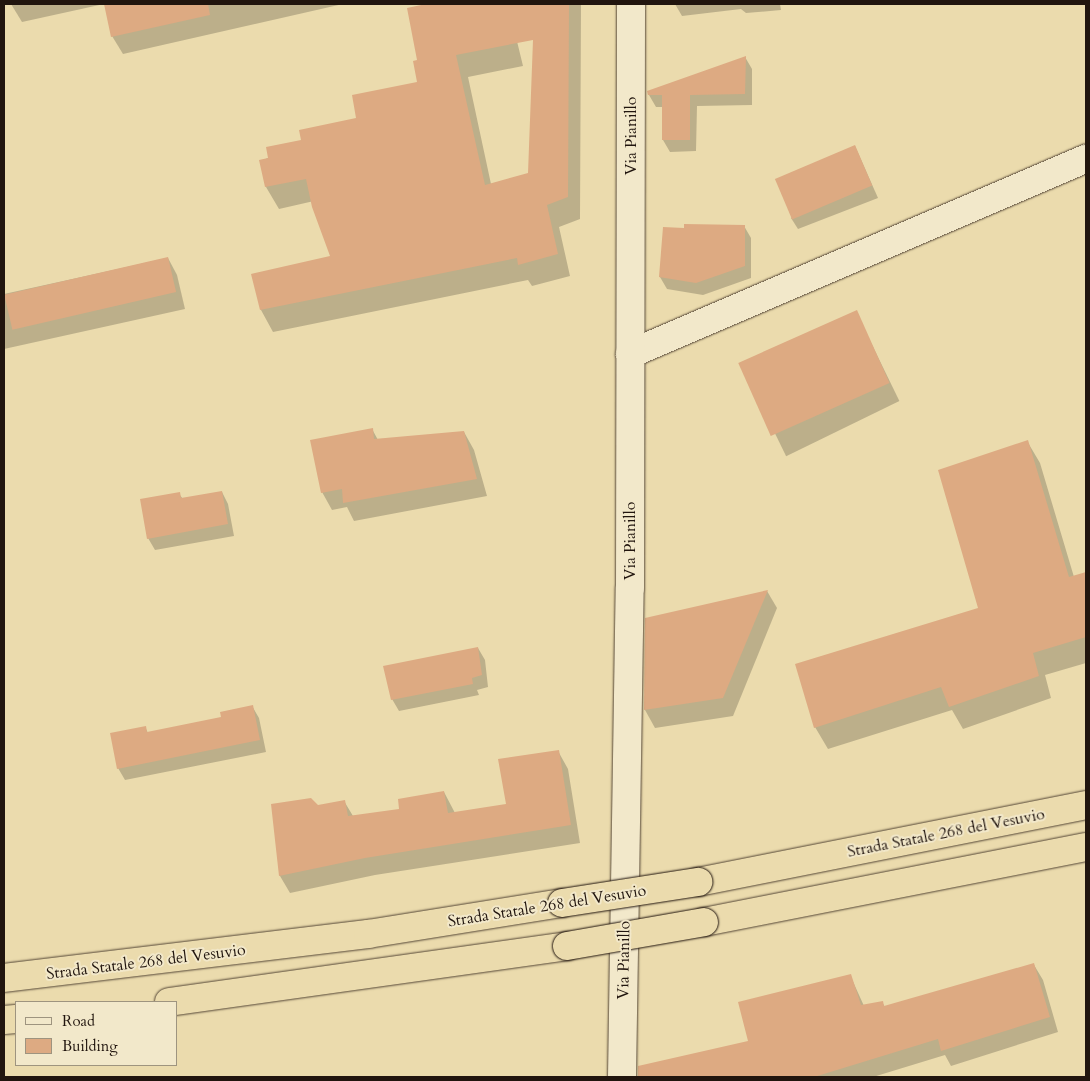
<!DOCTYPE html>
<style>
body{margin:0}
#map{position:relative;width:1090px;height:1081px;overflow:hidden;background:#ebdbad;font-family:Cardo,serif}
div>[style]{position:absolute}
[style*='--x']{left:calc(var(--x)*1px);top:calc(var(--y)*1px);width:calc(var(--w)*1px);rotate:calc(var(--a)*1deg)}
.shadow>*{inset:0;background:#0003;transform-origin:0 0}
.building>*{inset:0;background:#ddaa82;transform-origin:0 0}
.roads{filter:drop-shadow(0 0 1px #544636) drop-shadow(0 0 1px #544636)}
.minor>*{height:28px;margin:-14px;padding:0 14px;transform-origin:14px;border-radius:14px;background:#f2e8ca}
.highway>*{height:28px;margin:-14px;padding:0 14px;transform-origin:14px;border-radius:14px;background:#ebdbad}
.bridges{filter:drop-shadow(0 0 1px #21150e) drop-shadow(0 0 1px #21150e)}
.highway-bridge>*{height:28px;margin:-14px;padding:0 14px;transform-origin:14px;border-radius:14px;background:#ebdbad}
span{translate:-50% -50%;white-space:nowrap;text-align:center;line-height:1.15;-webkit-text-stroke:4px #f2e8ca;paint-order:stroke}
.street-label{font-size:16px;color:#21150e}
.frame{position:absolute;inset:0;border:5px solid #21150e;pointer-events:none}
.legend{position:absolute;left:15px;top:1001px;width:162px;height:65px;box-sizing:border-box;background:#f2e8ca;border:1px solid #9e947f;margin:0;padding:6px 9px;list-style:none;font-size:15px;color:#21150e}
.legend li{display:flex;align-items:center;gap:10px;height:25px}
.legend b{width:25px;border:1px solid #9e947f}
</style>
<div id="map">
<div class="shadow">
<div style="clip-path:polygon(11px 4px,104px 4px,22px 22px)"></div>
<div style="clip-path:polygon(105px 4px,343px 4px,123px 54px,112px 36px)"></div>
<div style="clip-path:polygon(433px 4px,508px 4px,523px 66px,468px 77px,491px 184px,529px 174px,536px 4px,581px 4px,580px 219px,559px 227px,570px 276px,532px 286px,528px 280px,273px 332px,261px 310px,252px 275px,332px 257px,314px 201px,279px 209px,266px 187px,261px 161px,358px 119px,418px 82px,419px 61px,408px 9px)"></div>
<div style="clip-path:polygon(675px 4px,780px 4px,781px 10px,746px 13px,741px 9px,682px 16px)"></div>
<div style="clip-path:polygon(745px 57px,752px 69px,752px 105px,697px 106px,696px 151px,670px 152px,663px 140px,663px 107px,656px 107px,649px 95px)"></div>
<div style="clip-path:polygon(855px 146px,878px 198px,798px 229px,791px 218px)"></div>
<div style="clip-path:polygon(744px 226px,751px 238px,751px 278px,703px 295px,667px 289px,660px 277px)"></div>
<div style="clip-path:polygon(168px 258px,177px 275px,185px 309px,4px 349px,4px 294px)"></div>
<div style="left:856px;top:312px;width:99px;height:126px;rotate:64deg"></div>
<div style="clip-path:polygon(372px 429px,378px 440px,464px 432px,474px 450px,487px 496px,354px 521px,347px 507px,332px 510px,322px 492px)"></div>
<div style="clip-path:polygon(1027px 441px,1040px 463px,1074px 577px,1086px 573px,1086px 663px,1045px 675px,1051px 698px,963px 729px,952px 710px,828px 749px,815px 727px,980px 609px)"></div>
<div style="clip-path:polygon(222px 492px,228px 504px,234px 536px,155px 550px,148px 538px,179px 494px,183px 499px)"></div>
<div style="clip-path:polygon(767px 591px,777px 608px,733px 716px,655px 728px,645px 710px,646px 619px)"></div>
<div style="clip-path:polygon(478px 648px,485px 660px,488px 687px,477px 690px,479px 695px,399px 711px,392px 699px)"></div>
<div style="clip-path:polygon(252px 706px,259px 718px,266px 752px,125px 780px,118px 768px,145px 727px,148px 733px,223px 718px)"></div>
<div style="clip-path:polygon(558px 751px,568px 769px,580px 843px,375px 875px,290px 893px,280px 876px,272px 805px,317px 806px,344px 801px,353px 816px,401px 810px,444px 792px,455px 813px,507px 805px)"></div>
<div style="clip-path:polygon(1034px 965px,1043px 980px,1058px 1032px,951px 1066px,945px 1055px,873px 1077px,668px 1077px,672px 1059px,750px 1042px,850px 975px,864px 1006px,882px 1002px,885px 1007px)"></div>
</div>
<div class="building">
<div style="clip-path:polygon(104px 4px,208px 4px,210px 15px,111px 37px)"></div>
<div style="clip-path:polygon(evenodd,426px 4px,569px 4px,568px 197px,547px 205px,558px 254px,518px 265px,517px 258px,260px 310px,251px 274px,330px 256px,312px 207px,306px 179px,265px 187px,259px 160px,268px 158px,266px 147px,301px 140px,299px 130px,356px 118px,352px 95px,417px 82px,413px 61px,417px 60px,407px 8px,426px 4px,533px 40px,528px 173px,485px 185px,456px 55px,533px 40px)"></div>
<div style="clip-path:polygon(746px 56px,745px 94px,690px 95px,690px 140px,662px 140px,662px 95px,648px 95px,647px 91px)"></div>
<div style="left:855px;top:145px;width:44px;height:87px;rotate:67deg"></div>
<div style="clip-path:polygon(684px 224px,745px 225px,745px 266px,696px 283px,659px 277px,663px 227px,684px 228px)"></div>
<div style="left:168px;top:257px;width:36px;height:168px;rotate:77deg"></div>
<div style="left:857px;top:310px;width:80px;height:130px;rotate:66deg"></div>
<div style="clip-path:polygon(373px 428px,374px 439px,464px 431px,477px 479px,343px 503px,342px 489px,321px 493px,310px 440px)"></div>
<div style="clip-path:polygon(1028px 440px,1069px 577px,1086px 572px,1086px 637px,1033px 653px,1039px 676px,949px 707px,941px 687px,814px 728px,795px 664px,978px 608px,938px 470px)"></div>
<div style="clip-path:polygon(222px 491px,228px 524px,147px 539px,140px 499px,180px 492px,181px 498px)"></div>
<div style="clip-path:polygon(768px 590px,723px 698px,644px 710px,645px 618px)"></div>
<div style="clip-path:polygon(478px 647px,482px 675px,472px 678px,473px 684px,391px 700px,383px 666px)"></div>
<div style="clip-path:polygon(253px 705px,260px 740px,117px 769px,110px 733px,146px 726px,147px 732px,221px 717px,220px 712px)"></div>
<div style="clip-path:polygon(559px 750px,571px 825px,365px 858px,279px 876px,271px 804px,311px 798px,318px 805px,345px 800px,348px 816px,399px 809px,398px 799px,444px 791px,448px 813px,506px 804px,498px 759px)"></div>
<div style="clip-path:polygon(1034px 963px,1050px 1017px,941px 1051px,938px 1039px,814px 1077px,638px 1077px,638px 1066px,748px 1041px,738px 1002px,851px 974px,861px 1005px,883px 1001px,884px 1006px)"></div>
</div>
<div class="roads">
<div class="minor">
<div style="--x:630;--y:354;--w:496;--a:-23.2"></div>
<div style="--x:622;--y:1077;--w:489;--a:-89.1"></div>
<div style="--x:630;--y:588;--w:584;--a:-89.9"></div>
</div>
<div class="highway">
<div style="--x:698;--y:882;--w:396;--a:-11.2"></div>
<div style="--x:704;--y:922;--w:389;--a:-11.1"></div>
<div style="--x:4;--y:978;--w:367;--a:-6.9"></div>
<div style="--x:368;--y:934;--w:196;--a:-9.1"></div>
<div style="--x:169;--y:1002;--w:402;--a:-8"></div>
<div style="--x:4;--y:1020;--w:12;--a:-5"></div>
</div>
</div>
<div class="bridges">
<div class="highway-bridge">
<div style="--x:562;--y:903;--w:138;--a:-8.8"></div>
<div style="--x:567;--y:946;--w:139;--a:-9.9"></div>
</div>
</div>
<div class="street-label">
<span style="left:631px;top:136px;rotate:-90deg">Via Pianillo</span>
<span style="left:630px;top:541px;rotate:-90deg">Via Pianillo</span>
<span style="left:946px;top:833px;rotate:-11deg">Strada Statale 268 del Vesuvio</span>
<span style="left:547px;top:906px;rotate:-9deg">Strada Statale 268 del Vesuvio</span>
<span style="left:624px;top:960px;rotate:-89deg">Via Pianillo</span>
<span style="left:146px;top:962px;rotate:-7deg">Strada Statale 268 del Vesuvio</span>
</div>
<div class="frame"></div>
<ul class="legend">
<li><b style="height:6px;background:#f2e8ca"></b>Road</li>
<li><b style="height:14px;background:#ddaa82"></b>Building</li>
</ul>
</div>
